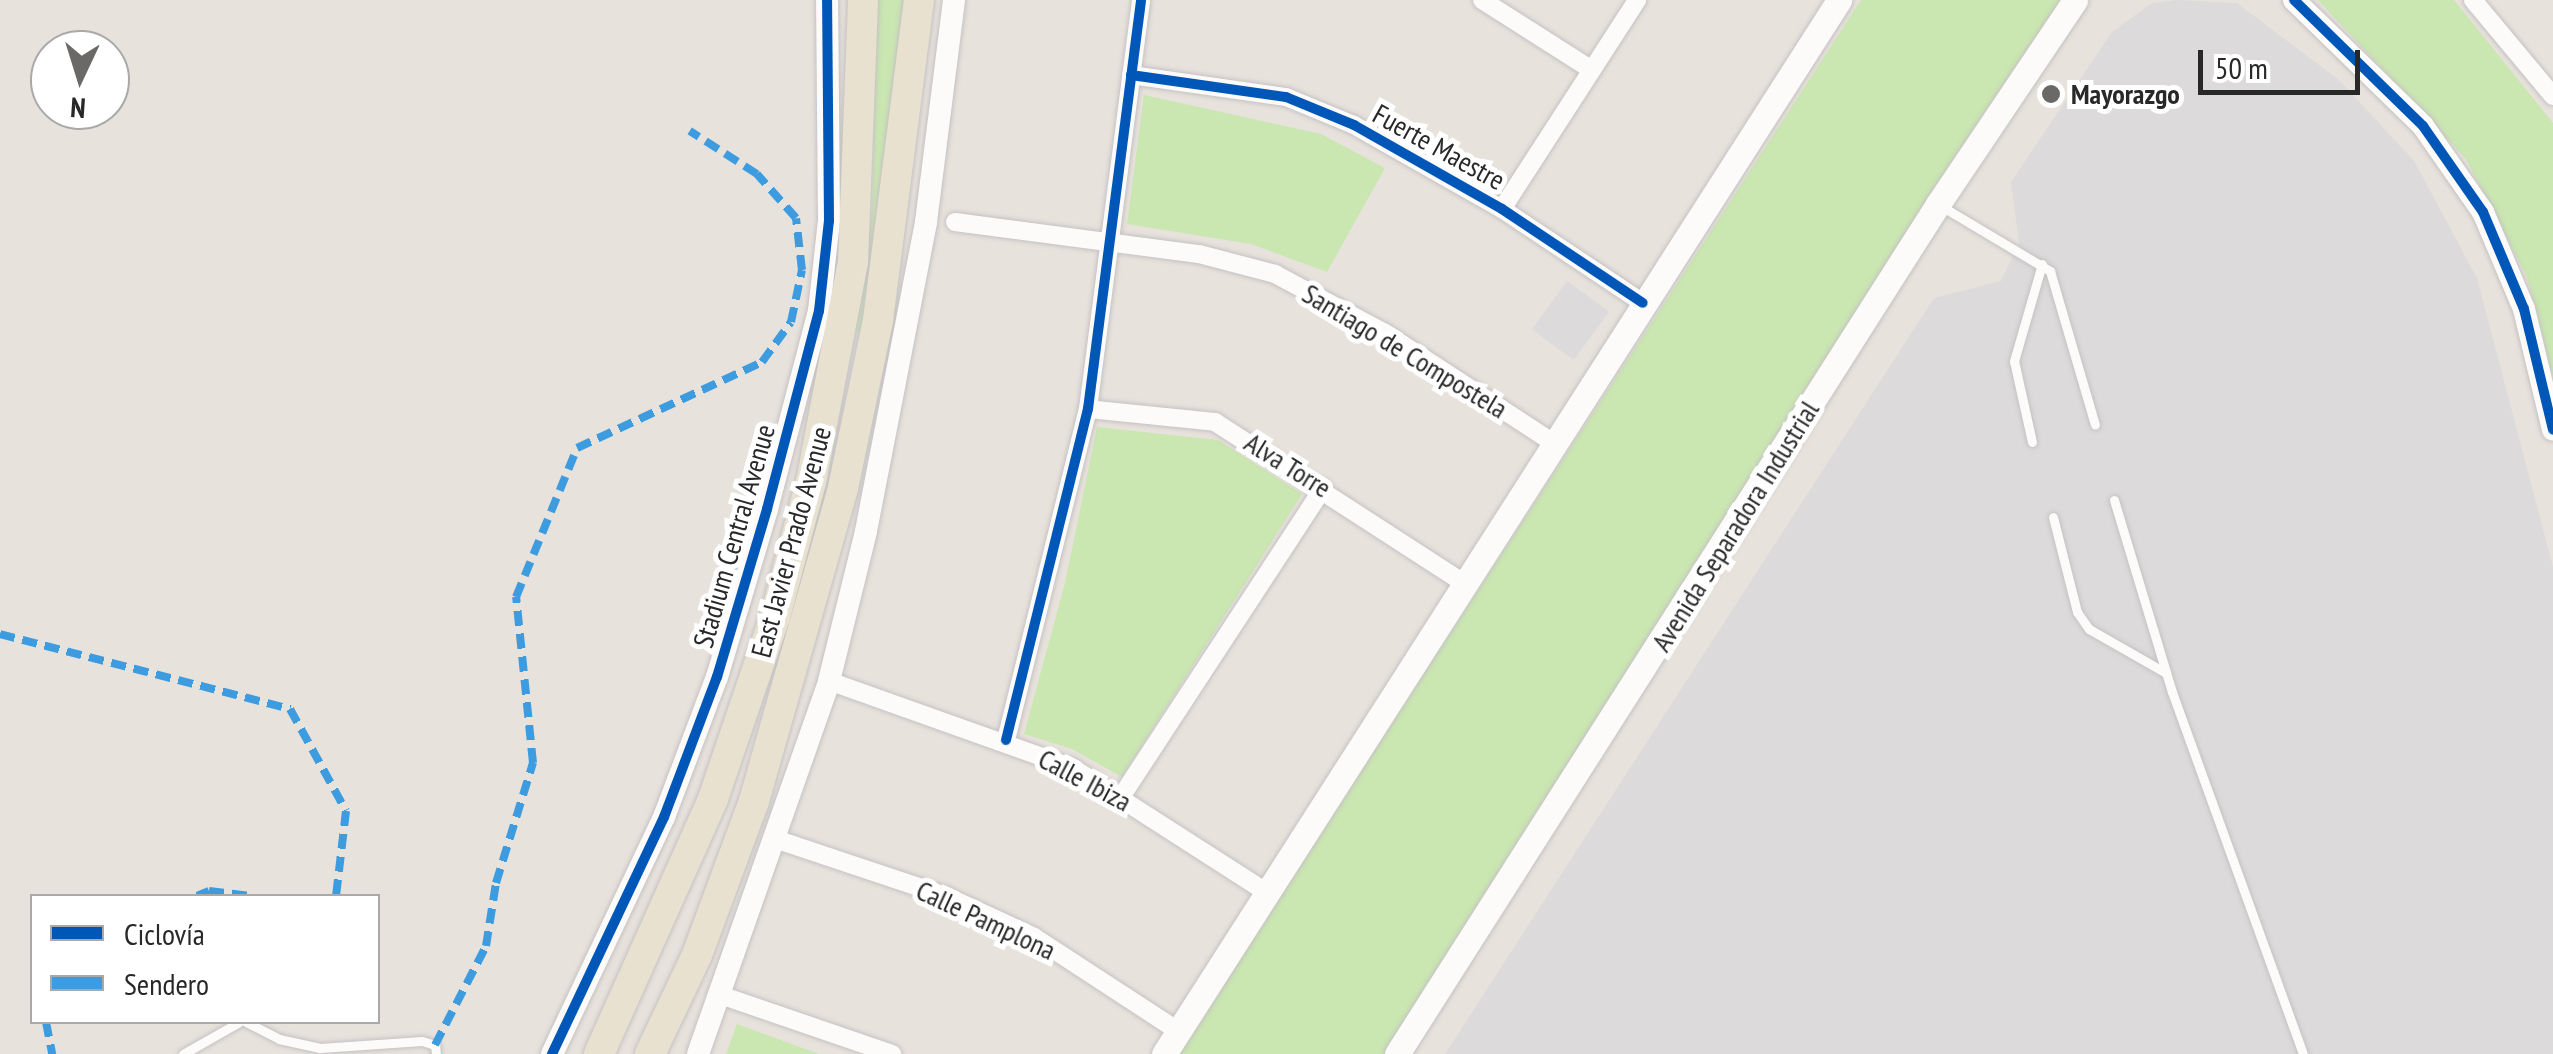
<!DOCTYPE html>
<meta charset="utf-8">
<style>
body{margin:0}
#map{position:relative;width:2553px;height:1054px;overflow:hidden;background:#e8e2dc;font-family:"PT Sans Narrow",sans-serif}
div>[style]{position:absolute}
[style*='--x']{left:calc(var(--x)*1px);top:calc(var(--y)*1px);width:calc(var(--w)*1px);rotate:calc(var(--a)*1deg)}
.industrial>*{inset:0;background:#dddadc;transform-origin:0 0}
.green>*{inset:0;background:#cae6b1}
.roads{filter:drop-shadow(0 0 2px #c4c2c3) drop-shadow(0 0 2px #c4c2c3)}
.service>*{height:9px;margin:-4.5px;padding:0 4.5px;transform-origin:4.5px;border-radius:4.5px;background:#fcfbfa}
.minor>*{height:18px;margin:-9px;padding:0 9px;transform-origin:9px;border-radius:9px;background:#fcfbfa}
.tertiary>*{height:22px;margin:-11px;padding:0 11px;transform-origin:11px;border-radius:11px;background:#fcfbfa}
.secondary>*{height:25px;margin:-12.5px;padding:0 12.5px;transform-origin:12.5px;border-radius:12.5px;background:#fcfbfa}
.primary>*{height:30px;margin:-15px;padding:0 15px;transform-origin:15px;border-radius:15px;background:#e8e1d0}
.quiet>*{height:8px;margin-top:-4px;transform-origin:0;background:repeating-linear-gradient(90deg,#3d9ce0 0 15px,transparent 0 23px)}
.cycleway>*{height:10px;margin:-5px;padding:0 5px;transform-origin:5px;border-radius:5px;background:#0057b8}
.dots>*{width:28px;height:28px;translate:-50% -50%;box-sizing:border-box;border:5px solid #fff;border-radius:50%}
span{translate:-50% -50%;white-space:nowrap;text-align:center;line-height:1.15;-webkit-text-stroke:10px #fff;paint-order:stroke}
.poi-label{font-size:28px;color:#282828;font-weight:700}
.left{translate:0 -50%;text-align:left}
.street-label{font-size:28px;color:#282828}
.legend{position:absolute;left:30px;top:894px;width:350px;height:130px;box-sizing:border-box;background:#fff;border:2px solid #a9a9a9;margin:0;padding:12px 18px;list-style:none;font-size:30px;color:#282828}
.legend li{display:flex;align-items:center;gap:20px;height:50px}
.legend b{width:50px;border:2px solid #a9a9a9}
.north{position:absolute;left:30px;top:30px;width:100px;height:100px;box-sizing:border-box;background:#fff;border:2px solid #a9a9a9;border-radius:50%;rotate:184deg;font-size:28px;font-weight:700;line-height:40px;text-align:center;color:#282828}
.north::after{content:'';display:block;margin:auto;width:35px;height:45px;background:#6b6967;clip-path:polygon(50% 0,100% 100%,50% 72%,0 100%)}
.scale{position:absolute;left:2198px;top:50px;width:162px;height:45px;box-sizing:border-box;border:5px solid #282828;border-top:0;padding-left:12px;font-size:30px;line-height:35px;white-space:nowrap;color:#282828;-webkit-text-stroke:8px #fff;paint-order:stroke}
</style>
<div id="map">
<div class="industrial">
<div style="clip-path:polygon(2175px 0,2237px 3px,2339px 80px,2414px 161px,2477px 278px,2553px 567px,2553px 1054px,1445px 1054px,1934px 298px,2001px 281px,2019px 244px,2011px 182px,2112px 32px,2152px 3px)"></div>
<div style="left:1567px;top:281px;width:52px;height:60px;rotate:36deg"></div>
</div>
<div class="green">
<div style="clip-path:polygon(877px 0,904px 0,862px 333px,853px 330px,872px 211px)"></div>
<div style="clip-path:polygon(1861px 0,2061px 0,1397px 1054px,1177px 1054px)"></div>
<div style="clip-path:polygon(2318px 0,2454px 0,2553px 123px,2553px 378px,2527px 277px,2466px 159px)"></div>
<div style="clip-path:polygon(1144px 95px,1321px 134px,1385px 168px,1327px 272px,1251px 244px,1127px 224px)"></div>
<div style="clip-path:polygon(1097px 427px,1218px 440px,1302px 494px,1122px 777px,1072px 749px,1024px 734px,1065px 583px)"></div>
<div style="clip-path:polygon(737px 1024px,819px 1054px,726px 1054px)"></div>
</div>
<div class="roads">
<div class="service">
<div style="--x:1941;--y:206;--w:127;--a:30.8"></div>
<div style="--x:2050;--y:271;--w:160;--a:73.7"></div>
<div style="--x:2032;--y:442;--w:83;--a:-102.5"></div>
<div style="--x:2014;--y:361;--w:101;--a:-73.9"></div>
<div style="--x:2114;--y:500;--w:201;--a:73.2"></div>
<div style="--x:2172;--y:692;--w:385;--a:70.1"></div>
<div style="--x:2053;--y:517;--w:98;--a:75.8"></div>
<div style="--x:2077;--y:612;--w:21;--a:55"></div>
<div style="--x:2089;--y:629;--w:89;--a:29.7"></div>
<div style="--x:246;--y:1022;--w:37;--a:27"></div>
<div style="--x:279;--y:1039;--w:42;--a:12.4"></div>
<div style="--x:320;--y:1048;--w:102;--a:-3.9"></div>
<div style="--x:422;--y:1041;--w:14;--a:17"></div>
<div style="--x:435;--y:1045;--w:9;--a:84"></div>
<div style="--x:183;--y:1054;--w:64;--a:-29.7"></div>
</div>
<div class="minor">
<div style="--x:1482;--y:0;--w:130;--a:32.5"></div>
<div style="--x:2473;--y:0;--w:125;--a:50.2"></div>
<div style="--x:1131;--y:75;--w:157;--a:8.1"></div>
<div style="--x:1286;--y:97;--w:74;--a:22.4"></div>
<div style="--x:1354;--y:125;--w:170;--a:29.6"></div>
<div style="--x:1502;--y:209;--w:169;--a:33.7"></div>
<div style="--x:1502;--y:209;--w:249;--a:-57.1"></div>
<div style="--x:955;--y:222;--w:246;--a:7.5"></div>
<div style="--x:1199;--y:254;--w:79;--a:14.7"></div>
<div style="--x:1275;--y:274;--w:125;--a:28.2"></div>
<div style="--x:1385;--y:333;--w:202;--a:33.1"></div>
<div style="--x:1088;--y:409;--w:128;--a:5.8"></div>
<div style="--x:1215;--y:422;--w:297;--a:32.9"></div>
<div style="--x:829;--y:681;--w:259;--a:19.6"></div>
<div style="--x:1073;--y:768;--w:232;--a:32.7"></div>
<div style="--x:1006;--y:740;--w:341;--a:-76.1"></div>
<div style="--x:1088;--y:409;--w:412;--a:-82.6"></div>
<div style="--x:1121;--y:797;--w:369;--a:-56.8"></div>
<div style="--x:778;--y:840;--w:179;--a:18.5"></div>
<div style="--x:948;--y:897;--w:95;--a:24.9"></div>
<div style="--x:1034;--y:937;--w:172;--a:33.1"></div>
<div style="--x:723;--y:996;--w:179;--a:18.9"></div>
</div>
<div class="tertiary">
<div style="--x:2294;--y:0;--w:180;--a:44.3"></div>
<div style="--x:2423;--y:126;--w:105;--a:55.1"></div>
<div style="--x:2483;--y:212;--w:105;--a:67.1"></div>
<div style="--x:2524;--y:309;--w:124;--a:76.5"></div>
<div style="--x:552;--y:1054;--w:262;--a:-64.7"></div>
<div style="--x:664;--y:817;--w:150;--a:-69.3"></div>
<div style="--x:717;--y:677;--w:175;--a:-73.4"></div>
<div style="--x:767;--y:509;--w:205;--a:-75.3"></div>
<div style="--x:819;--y:311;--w:91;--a:-83.7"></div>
<div style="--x:829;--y:221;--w:221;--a:-90.5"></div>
<div style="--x:698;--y:1054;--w:395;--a:-70.6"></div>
<div style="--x:829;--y:681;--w:154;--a:-76.1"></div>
<div style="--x:866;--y:531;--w:315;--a:-79"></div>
<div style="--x:926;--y:222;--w:224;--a:-82.8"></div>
</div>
<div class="secondary">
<div style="--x:1164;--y:1054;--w:1252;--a:-57.36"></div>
<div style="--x:1397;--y:1054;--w:1008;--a:-57.52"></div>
<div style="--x:1938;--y:204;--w:246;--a:-56.1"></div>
</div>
<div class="primary">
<div style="--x:599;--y:1054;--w:279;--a:-65.9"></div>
<div style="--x:713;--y:799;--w:192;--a:-71.2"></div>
<div style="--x:775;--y:617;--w:140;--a:-75.1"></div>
<div style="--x:811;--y:482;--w:224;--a:-79.2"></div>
<div style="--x:853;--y:262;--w:262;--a:-87.8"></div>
<div style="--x:650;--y:1054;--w:110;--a:-64.6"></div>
<div style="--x:697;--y:955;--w:164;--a:-69.7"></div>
<div style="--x:754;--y:801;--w:325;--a:-74.1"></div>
<div style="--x:843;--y:488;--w:172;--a:-78.2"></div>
<div style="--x:878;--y:320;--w:323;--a:-82.7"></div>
</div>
</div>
<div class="quiet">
<div style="--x:0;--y:634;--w:300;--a:14.5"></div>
<div style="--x:290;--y:709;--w:116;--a:61.2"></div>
<div style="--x:346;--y:811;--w:86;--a:96.7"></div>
<div style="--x:197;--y:896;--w:13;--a:-23"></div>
<div style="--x:209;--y:891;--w:42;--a:6.8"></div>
<div style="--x:46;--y:1022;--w:33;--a:79"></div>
<div style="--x:435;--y:1045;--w:111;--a:-62.7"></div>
<div style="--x:486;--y:946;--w:64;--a:-81"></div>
<div style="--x:496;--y:883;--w:126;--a:-72.9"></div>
<div style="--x:533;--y:763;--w:167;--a:-95.8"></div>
<div style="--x:516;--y:597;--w:161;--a:-67.7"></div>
<div style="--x:577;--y:448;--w:204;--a:-24.9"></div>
<div style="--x:762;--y:362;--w:49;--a:-54.1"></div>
<div style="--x:791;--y:322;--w:53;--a:-78.1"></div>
<div style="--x:802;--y:270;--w:52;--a:-96.6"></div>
<div style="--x:796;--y:218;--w:59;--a:-131.6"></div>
<div style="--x:757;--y:174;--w:80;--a:-147.3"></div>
</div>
<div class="cycleway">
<div style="--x:2294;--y:0;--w:180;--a:44.3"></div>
<div style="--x:2423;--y:126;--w:105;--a:55.1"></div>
<div style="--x:2483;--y:212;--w:105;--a:67.1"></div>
<div style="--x:2524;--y:309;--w:124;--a:76.5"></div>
<div style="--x:1131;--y:75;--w:157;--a:8.1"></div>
<div style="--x:1286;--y:97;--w:74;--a:22.4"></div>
<div style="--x:1354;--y:125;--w:170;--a:29.6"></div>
<div style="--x:1502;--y:209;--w:169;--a:33.7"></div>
<div style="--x:1006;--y:740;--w:341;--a:-76.1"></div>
<div style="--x:1088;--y:409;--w:412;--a:-82.6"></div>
<div style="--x:552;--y:1054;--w:262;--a:-64.7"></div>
<div style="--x:664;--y:817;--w:150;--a:-69.3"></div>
<div style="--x:717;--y:677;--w:175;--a:-73.4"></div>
<div style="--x:767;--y:509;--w:205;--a:-75.3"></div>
<div style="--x:819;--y:311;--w:91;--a:-83.7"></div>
<div style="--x:829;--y:221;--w:221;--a:-90.5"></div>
</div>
<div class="dots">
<div style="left:2051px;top:94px;background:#6b6967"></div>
</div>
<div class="poi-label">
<span class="left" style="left:2071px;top:94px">Mayorazgo</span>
</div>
<div class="street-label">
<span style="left:1439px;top:147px;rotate:29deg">Fuerte Maestre</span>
<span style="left:1405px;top:351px;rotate:31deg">Santiago de Compostela</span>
<span style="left:1288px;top:465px;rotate:32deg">Alva Torre</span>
<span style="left:1735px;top:526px;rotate:-58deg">Avenida Separadora Industrial</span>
<span style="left:734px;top:536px;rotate:-74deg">Stadium Central Avenue</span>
<span style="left:791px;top:542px;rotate:-75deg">East Javier Prado Avenue</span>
<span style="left:1085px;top:780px;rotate:28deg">Calle Ibiza</span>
<span style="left:986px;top:920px;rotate:25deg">Calle Pamplona</span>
</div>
<ul class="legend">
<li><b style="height:12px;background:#0057b8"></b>Ciclovía</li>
<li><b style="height:12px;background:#3d9ce0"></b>Sendero</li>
</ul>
<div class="north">N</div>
<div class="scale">50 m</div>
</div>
